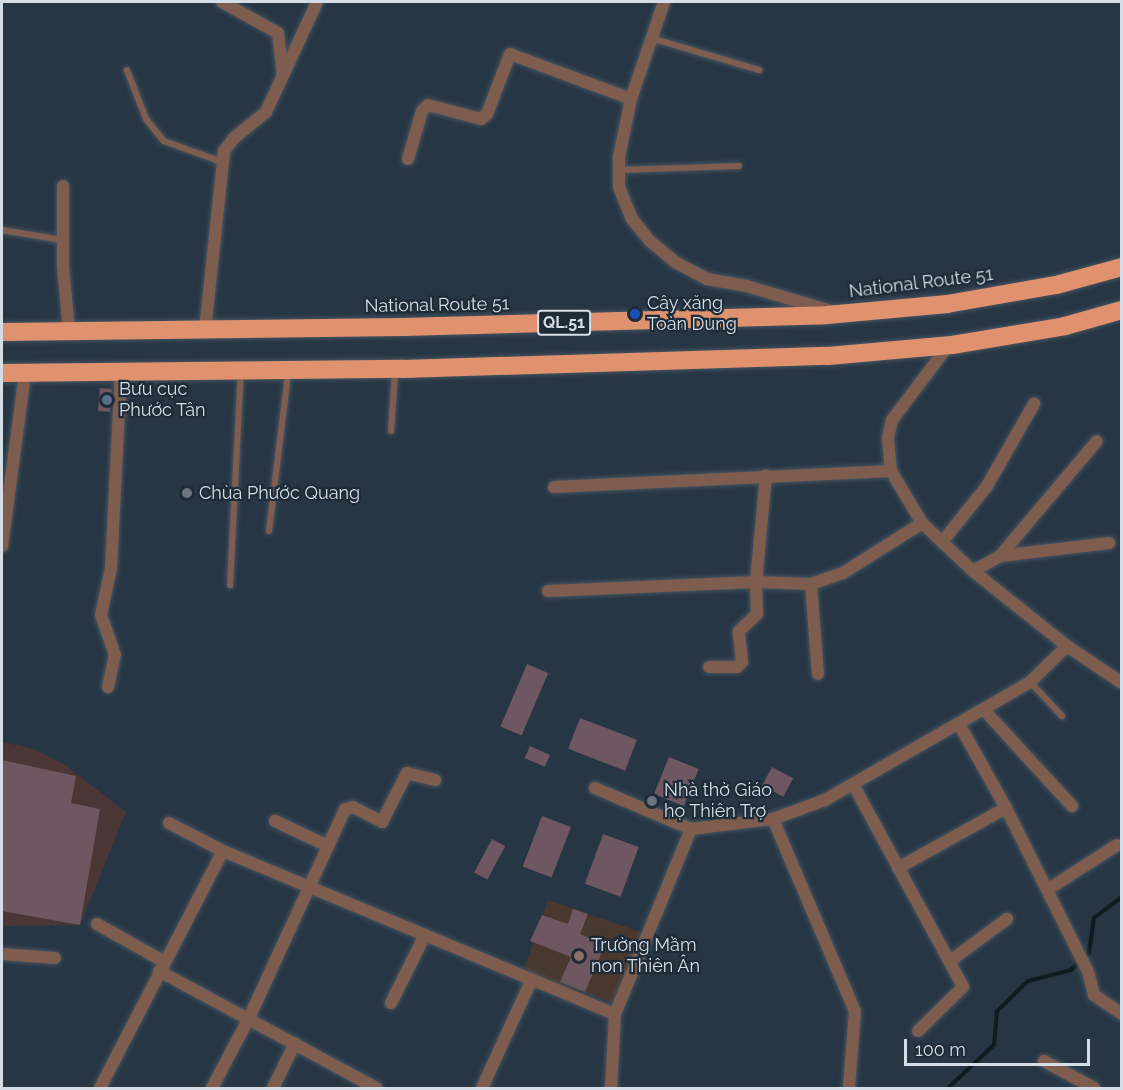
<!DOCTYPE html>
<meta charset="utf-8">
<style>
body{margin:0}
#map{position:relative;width:1123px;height:1090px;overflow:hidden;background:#273644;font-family:Raleway,sans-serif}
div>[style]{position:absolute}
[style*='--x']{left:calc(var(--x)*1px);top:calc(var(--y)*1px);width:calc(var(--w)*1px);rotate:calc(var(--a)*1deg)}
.industrial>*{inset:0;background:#4b3636}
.education>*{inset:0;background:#49382d;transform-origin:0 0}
.stream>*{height:4px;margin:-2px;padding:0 2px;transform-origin:2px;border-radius:2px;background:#0d1c20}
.building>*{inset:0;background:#6e5760;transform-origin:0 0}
.roads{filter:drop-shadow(0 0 2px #465461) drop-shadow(0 0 2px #465461)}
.lane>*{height:6px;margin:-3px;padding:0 3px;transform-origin:3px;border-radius:3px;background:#7e5d4f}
.street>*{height:12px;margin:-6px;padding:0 6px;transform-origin:6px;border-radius:6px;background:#7e5d4f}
.highway>*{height:18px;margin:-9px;padding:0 9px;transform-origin:9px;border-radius:9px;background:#e0926f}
.dots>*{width:16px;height:16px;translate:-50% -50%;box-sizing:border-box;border:3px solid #1e2c3a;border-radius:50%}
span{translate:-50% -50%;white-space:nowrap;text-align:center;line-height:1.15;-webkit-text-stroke:4.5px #1e2c3a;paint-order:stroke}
.shield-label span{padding:2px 4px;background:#1e2c3a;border:2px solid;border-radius:4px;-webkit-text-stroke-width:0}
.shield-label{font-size:16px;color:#d5dee7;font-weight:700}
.street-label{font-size:18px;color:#d5dee7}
.poi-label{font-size:18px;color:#d5dee7}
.left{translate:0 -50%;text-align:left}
.frame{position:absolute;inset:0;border:3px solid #d5dee7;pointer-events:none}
.scale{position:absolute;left:904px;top:1039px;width:186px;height:27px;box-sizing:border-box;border:3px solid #d5dee7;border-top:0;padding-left:8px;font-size:18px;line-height:21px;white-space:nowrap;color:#d5dee7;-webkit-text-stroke:4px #1e2c3a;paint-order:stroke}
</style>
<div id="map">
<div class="industrial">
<div style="clip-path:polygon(2px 742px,34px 749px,65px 765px,126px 812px,80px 925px,2px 926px)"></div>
</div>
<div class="education">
<div style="left:548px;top:900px;width:101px;height:76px;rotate:19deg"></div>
</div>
<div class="stream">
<div style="--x:1085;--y:957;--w:6;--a:-45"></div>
<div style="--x:1089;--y:953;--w:35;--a:-82"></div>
<div style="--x:1094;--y:918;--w:35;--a:-37"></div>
<div style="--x:948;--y:1088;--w:63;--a:-43.1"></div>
<div style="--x:994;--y:1045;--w:34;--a:-85"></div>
<div style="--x:997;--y:1011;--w:43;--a:-44.1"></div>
<div style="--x:1028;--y:981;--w:44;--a:-14.3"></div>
<div style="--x:1071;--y:970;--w:11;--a:-45"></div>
</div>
<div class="building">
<div style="left:100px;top:388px;width:12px;height:23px;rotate:5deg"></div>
<div style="left:527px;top:664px;width:23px;height:68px;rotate:23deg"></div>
<div style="left:580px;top:718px;width:61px;height:33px;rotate:21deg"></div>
<div style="left:530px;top:746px;width:22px;height:13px;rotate:24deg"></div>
<div style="left:669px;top:757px;width:32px;height:40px;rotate:22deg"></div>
<div style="clip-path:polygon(2px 760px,76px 776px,71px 803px,100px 809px,80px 925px,2px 911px)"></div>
<div style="left:772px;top:767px;width:24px;height:21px;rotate:28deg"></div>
<div style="left:542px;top:816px;width:31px;height:54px;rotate:21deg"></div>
<div style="left:603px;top:834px;width:38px;height:53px;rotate:20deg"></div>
<div style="left:492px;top:839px;width:15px;height:38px;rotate:28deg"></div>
<div style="clip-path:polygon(573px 909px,588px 914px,580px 934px,605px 945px,585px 992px,560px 982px,571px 957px,530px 941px,542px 915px,568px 924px)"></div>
</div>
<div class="roads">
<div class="lane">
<div style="--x:651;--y:38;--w:113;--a:16.5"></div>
<div style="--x:127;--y:70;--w:53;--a:68.8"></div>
<div style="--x:146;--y:119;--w:28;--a:51"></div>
<div style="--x:164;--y:141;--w:62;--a:19.9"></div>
<div style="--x:619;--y:170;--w:120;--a:-1.9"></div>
<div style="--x:2;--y:230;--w:61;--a:9.5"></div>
<div style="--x:391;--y:431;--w:58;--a:-86.1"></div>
<div style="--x:269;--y:531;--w:158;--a:-83.1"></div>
<div style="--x:230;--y:585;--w:214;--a:-87.1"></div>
<div style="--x:1030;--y:682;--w:47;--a:46.7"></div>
</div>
<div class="street">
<div style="--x:222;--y:2;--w:64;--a:29"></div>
<div style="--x:278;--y:33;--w:43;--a:83.4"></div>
<div style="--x:664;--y:2;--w:102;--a:108.8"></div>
<div style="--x:631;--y:99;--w:59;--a:101.7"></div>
<div style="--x:619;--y:157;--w:30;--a:90"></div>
<div style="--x:619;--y:187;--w:35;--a:68"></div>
<div style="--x:632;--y:219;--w:28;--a:51"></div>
<div style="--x:650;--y:241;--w:33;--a:40"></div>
<div style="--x:675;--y:262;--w:36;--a:28"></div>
<div style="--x:707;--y:279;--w:40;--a:10"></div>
<div style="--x:746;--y:286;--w:89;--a:16.4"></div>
<div style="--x:408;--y:159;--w:50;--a:-73.7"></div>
<div style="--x:422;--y:111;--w:8;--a:-45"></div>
<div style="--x:428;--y:105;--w:55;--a:14.8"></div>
<div style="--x:481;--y:119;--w:8;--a:-40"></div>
<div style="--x:487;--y:114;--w:64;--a:-69"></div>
<div style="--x:510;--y:54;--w:129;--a:20.4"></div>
<div style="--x:63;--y:186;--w:81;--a:90"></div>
<div style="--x:63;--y:267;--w:64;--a:84.6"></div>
<div style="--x:205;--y:330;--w:180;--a:-83.9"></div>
<div style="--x:224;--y:151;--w:16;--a:-52"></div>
<div style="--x:234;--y:138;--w:41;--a:-39.1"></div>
<div style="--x:266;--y:112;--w:121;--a:-65.1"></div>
<div style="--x:948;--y:346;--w:93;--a:127.1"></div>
<div style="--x:892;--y:420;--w:18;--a:103"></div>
<div style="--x:888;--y:438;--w:33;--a:85"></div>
<div style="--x:891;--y:471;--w:61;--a:59.2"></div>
<div style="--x:922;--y:523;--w:70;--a:43.3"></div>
<div style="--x:973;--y:571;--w:120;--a:38.6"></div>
<div style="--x:1067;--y:646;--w:66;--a:33.9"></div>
<div style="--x:554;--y:487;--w:337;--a:-2.7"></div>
<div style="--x:942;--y:542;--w:72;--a:-51.2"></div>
<div style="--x:987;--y:486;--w:95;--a:-60.2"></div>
<div style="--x:2;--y:546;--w:175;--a:-82.4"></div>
<div style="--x:1000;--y:556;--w:150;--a:-49.9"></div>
<div style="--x:973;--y:571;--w:31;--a:-29"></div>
<div style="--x:1000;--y:556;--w:110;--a:-6.8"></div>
<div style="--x:811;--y:584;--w:90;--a:85.6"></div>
<div style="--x:548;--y:591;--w:208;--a:-2.5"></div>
<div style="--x:756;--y:582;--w:55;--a:2.1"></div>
<div style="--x:811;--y:584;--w:34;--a:-19"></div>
<div style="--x:843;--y:573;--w:93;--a:-32.3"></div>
<div style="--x:709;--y:667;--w:28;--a:0"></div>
<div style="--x:737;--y:667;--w:7;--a:-45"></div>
<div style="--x:742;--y:662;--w:31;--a:-96"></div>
<div style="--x:739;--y:631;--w:25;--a:-43"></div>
<div style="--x:757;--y:614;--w:32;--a:-92"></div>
<div style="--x:756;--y:582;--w:107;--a:-84.7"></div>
<div style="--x:108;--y:687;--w:33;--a:-78"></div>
<div style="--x:115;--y:655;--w:42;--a:-109.3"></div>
<div style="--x:101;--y:615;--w:48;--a:-78"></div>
<div style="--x:111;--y:568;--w:196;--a:-87.1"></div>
<div style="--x:985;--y:711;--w:129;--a:47.5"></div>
<div style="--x:959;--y:724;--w:96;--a:60.8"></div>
<div style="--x:1006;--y:808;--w:183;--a:63.4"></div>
<div style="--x:1088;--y:972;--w:24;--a:75"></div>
<div style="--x:1094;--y:995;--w:34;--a:34"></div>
<div style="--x:853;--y:784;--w:231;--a:61.5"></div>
<div style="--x:963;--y:987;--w:63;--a:135.6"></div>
<div style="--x:595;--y:788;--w:104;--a:23.1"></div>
<div style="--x:773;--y:819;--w:209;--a:66.9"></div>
<div style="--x:855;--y:1011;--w:77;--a:94.5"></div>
<div style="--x:275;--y:821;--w:59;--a:25.3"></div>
<div style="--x:169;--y:823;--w:61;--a:27.4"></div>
<div style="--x:898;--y:868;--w:124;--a:-29.1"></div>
<div style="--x:1047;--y:890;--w:83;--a:-32.7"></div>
<div style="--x:97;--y:924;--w:76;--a:29.3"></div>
<div style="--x:2;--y:954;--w:53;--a:4.3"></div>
<div style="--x:950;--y:961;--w:71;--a:-36.4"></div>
<div style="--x:159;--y:971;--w:247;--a:28.3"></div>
<div style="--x:391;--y:1003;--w:76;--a:-63.4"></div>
<div style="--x:1044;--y:1061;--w:57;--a:28.4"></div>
<div style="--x:100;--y:1088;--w:267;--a:-62.6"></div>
<div style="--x:223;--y:851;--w:425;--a:22.6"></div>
<div style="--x:212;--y:1088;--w:79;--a:-62.1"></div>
<div style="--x:249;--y:1018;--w:230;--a:-65.3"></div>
<div style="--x:345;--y:809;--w:8;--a:-14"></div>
<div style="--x:353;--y:807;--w:33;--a:27"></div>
<div style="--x:382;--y:822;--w:55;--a:-63"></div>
<div style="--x:407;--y:773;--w:29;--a:14"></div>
<div style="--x:273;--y:1088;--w:50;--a:-63.9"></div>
<div style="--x:482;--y:1088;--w:118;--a:-65.4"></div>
<div style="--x:611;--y:1088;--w:74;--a:-86.9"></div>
<div style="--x:615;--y:1014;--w:200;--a:-67.7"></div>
<div style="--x:691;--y:829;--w:83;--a:-7"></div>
<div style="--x:773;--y:819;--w:55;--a:-20.1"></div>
<div style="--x:825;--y:800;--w:237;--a:-29.9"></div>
<div style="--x:1030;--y:682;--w:52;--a:-44.2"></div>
</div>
<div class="highway">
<div style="--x:2;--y:332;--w:401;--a:-0.7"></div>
<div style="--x:403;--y:327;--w:424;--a:-1.6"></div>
<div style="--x:827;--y:315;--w:121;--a:-5.2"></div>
<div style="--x:947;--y:304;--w:111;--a:-9.9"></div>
<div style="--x:1056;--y:285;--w:68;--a:-15.3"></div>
<div style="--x:2;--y:373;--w:401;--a:-0.6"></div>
<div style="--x:403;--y:369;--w:425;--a:-1.8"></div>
<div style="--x:828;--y:356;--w:124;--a:-5.1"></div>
<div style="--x:952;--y:345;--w:115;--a:-9.5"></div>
<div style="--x:1065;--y:326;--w:59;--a:-15.7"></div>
</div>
</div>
<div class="dots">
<div style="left:635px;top:314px;background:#1a4fb4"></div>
<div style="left:107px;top:400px;background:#5c6f8a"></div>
<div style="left:187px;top:493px;background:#6b7280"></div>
<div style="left:652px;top:801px;background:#6b7280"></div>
<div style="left:579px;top:956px;background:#8d6e63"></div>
</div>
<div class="shield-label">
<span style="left:564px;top:323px">QL.51</span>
</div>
<div class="street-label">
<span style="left:921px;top:283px;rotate:-7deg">National Route 51</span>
<span style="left:437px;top:305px;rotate:-1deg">National Route 51</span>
</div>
<div class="poi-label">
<span class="left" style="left:647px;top:314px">Cây xăng<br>Toàn Dung</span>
<span class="left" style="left:119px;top:400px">Bưu cục<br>Phước Tân</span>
<span class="left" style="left:199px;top:493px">Chùa Phước Quang</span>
<span class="left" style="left:664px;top:801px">Nhà thờ Giáo<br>họ Thiên Trợ</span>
<span class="left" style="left:591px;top:956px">Trường Mầm<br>non Thiên Ân</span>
</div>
<div class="frame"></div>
<div class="scale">100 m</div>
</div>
